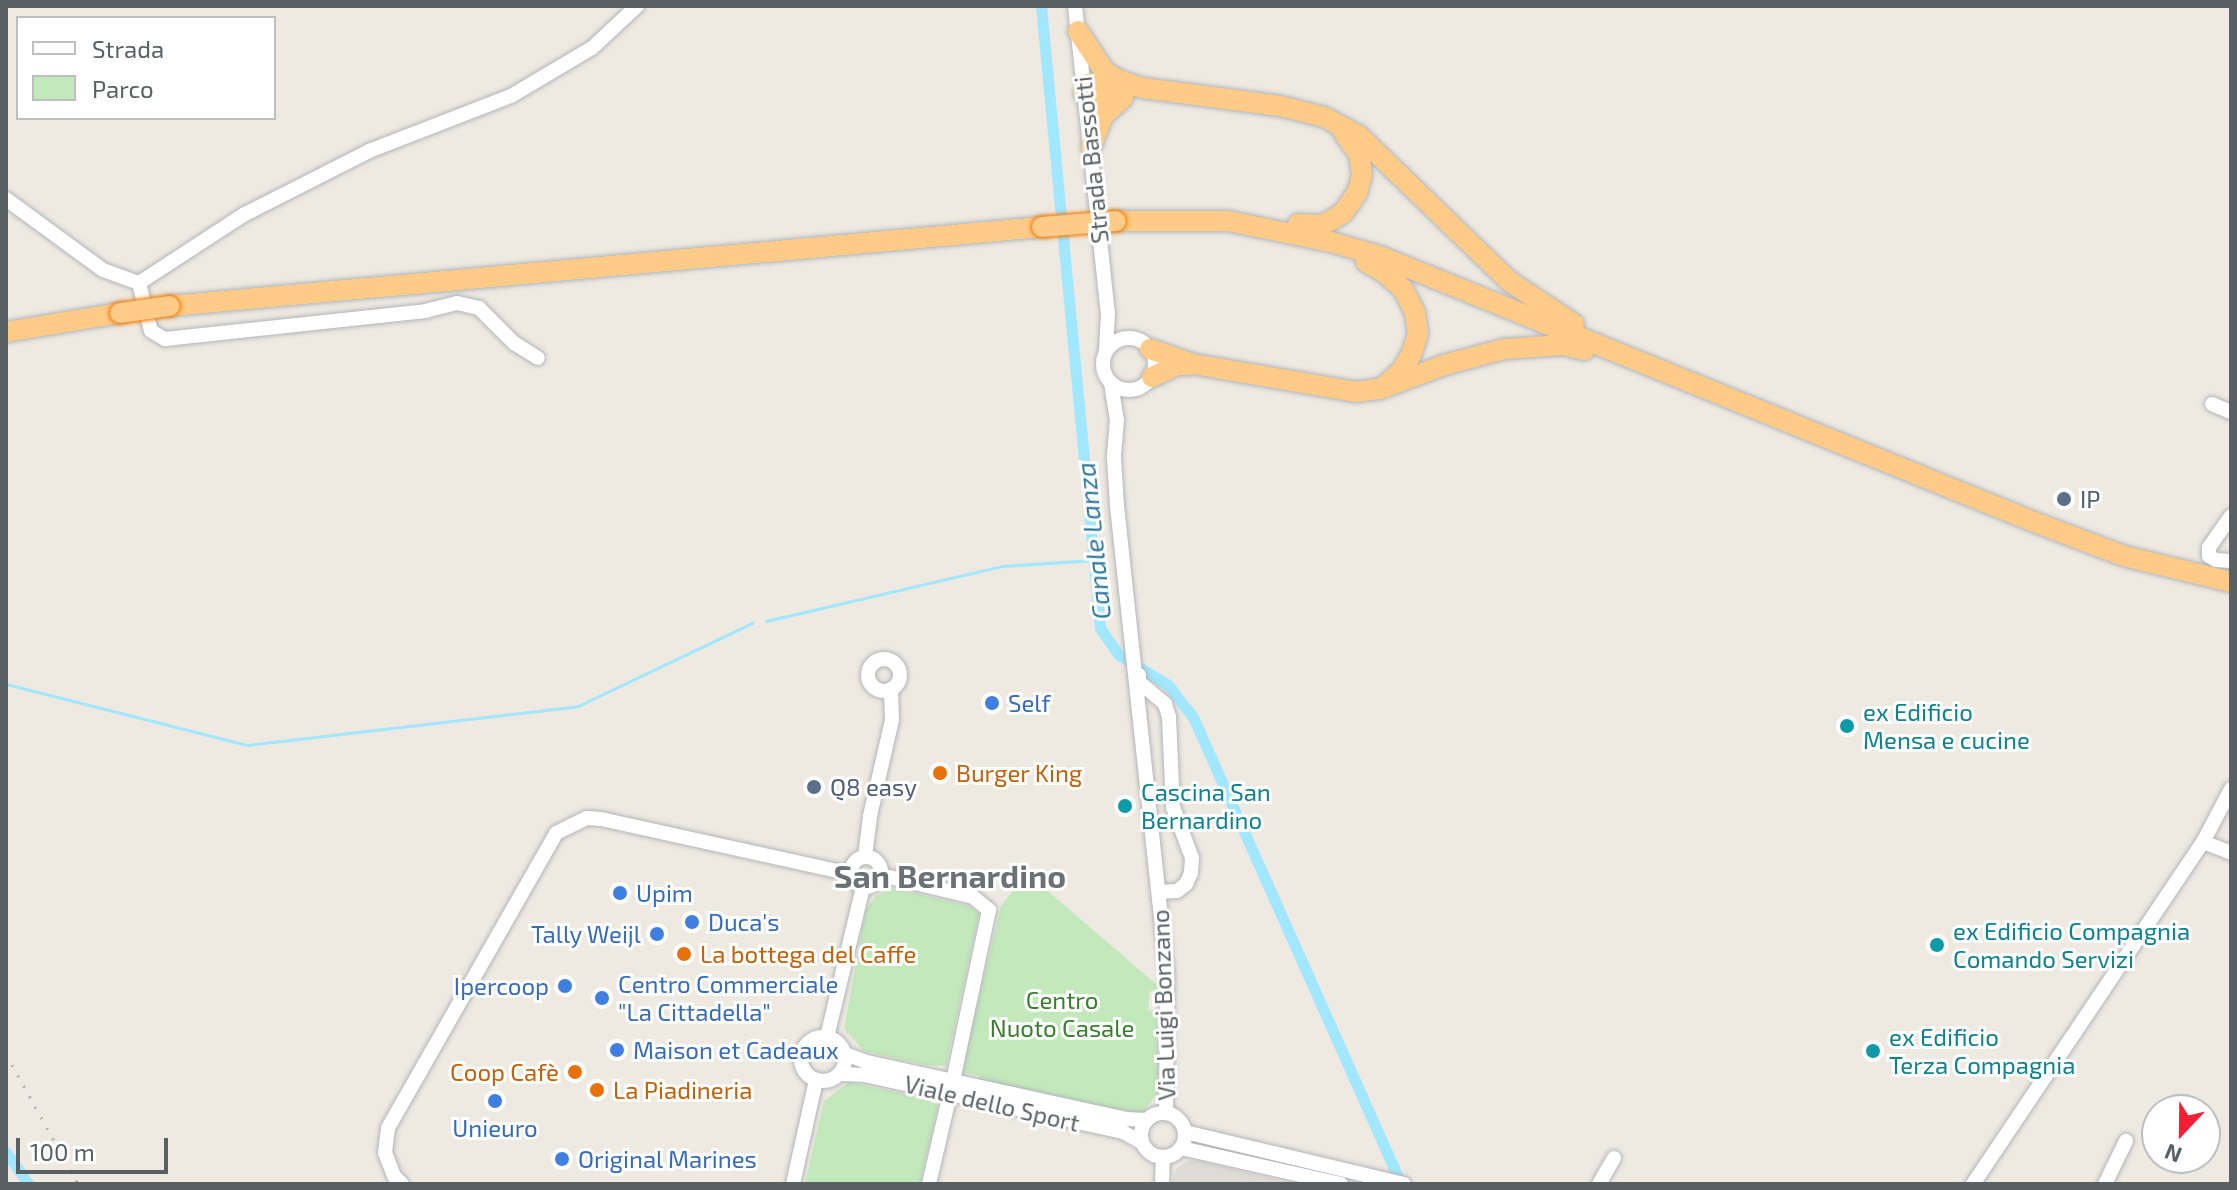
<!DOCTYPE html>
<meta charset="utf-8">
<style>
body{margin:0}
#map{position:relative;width:2237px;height:1190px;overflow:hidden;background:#eee9e1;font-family:"Exo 2",sans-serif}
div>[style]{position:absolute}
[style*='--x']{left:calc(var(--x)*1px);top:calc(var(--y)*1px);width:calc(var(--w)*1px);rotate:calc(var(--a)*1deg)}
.industrial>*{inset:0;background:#dedbd6}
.green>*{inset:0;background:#c3e8bb}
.stream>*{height:3px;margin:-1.5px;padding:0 1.5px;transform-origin:1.5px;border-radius:1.5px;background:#a0e7ff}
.canal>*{height:11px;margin:-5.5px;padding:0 5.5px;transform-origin:5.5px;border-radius:5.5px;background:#a0e7ff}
.roads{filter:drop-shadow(0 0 2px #b2b6ba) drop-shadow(0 0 2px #b2b6ba)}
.minor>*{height:14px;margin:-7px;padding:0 7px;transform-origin:7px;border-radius:7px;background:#fff}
.minor>.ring{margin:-7px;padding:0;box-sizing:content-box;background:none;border:14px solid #fff;border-radius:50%}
.highway>*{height:20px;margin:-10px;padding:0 10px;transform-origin:10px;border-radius:10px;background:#ffcb87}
.rail>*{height:3px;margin-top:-1.5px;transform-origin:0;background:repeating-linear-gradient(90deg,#b1b2b3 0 2px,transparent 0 12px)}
.bridges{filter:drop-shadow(0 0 2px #ef7900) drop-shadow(0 0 2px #ef7900)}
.highway-bridge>*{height:20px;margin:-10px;padding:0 10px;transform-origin:10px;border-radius:10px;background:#ffcb87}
.dots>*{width:22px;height:22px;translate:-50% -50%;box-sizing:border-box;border:4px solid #fff;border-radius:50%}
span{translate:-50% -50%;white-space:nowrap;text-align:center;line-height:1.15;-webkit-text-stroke:6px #fff;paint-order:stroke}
.street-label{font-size:24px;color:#596063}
.service-label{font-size:24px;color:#4e5e75}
.left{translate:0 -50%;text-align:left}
.shop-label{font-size:24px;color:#366cbe}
.right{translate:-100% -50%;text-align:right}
.culture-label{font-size:24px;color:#0d838f}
.food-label{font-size:24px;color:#c56008}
.park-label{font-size:24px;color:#38812c}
.water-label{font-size:26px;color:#2f789d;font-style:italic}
.district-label{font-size:32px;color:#6a7275;font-weight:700}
.frame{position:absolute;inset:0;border:8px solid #596063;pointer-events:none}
.legend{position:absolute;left:16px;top:16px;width:260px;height:104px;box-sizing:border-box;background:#fff;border:2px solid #bdbfc1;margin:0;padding:10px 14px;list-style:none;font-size:24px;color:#596063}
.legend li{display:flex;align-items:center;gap:16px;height:40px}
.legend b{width:40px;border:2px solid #bdbfc1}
.north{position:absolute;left:2141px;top:1094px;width:80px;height:80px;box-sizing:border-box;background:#fff;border:2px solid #bdbfc1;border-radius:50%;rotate:202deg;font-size:22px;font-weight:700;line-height:32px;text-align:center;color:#596063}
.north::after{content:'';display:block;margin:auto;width:28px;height:36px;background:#f71e34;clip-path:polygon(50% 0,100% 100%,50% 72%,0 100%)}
.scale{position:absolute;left:16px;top:1138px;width:152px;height:36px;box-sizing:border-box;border:4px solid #596063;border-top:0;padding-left:10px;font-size:24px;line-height:28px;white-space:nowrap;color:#596063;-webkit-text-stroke:6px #fff;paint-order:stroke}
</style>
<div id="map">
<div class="industrial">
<div style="clip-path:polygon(1188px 1161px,1199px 1161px,1293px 1184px,1171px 1184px,1177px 1168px)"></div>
</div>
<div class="green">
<div style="clip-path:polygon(1027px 873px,1157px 985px,1157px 992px,1150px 991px,1148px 1010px,1157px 1011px,1158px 1093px,1143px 1112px,1126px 1114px,979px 1080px,980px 1076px,961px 1072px,1001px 906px)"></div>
<div style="clip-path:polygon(892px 888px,969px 906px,979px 914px,946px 1066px,925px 1065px,864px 1051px,844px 1029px,866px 909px,876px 896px)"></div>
<div style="clip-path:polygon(849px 1082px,918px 1097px,938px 1105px,920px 1184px,805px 1184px,824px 1101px)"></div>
</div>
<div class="stream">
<div style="--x:766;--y:621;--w:242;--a:-13.1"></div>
<div style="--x:1002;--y:566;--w:92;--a:-3.7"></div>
<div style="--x:6;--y:684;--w:249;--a:14.2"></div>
<div style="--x:247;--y:745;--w:333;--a:-6.7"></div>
<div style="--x:578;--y:706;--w:193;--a:-25.5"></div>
</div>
<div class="canal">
<div style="--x:1041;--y:6;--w:625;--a:84.58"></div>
<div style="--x:1100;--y:628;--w:33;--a:55"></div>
<div style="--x:1119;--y:655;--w:57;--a:31.5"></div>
<div style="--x:1168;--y:685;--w:41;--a:52"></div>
<div style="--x:1193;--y:717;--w:511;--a:65.99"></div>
<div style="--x:6;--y:1152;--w:39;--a:55"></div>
</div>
<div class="roads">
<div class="minor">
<div style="--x:1075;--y:6;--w:309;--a:83.9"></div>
<div style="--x:1108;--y:313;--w:37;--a:93"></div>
<div style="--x:6;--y:199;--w:120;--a:36.2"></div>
<div style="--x:103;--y:270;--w:38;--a:20"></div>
<div style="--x:139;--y:283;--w:126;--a:-33.1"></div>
<div style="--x:245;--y:214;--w:139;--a:-26.9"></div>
<div style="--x:369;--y:151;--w:152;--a:-21.2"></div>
<div style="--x:511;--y:96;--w:94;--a:-30.7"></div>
<div style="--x:592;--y:48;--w:62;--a:-43"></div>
<div style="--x:139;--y:283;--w:49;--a:76"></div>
<div style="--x:151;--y:331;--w:16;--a:30"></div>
<div style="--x:165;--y:339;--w:262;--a:-6.1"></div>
<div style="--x:425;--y:311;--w:33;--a:-14"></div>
<div style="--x:457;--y:303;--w:23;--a:13"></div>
<div style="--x:479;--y:308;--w:49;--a:45"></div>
<div style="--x:514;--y:343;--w:28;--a:32"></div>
<div class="ring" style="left:1103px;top:338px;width:38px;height:38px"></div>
<div style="--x:1111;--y:383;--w:37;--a:81"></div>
<div style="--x:1117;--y:420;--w:38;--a:95"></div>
<div style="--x:1114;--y:458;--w:48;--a:86.4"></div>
<div style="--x:1117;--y:506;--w:474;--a:83.9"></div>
<div style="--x:1167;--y:977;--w:136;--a:90.4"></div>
<div style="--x:2212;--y:404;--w:21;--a:23"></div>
<div style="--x:2231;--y:516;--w:38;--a:125"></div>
<div style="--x:2209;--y:547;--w:9;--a:90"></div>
<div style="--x:2209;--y:556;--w:8;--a:30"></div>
<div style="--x:2216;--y:560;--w:15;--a:4"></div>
<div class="ring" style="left:868px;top:659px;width:18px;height:18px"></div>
<div style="--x:1139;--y:675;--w:7;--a:90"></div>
<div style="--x:1139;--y:682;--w:34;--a:40"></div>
<div style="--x:1165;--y:704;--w:14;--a:73"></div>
<div style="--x:1169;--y:717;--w:90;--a:87.5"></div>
<div style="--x:1173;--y:807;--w:54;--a:69.6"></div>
<div style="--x:1192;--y:858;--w:15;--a:94"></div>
<div style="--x:1191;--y:873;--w:12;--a:114"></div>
<div style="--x:1186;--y:884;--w:11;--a:142"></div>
<div style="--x:1177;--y:891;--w:18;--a:177"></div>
<div style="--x:2203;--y:842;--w:30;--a:21"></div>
<div class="ring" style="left:851px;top:857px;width:16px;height:16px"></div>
<div style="--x:865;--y:857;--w:41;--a:-83"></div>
<div style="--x:870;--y:816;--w:98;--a:-77.1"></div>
<div style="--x:892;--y:720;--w:31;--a:-92"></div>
<div style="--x:881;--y:875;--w:95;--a:13.4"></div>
<div style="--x:973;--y:897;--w:21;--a:39"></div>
<div style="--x:989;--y:910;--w:175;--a:101.9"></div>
<div class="ring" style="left:801px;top:1037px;width:30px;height:30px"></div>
<div style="--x:827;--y:1037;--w:154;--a:-76.5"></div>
<div style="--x:845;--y:1054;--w:23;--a:20"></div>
<div style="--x:867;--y:1062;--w:265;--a:12.4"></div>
<div style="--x:1126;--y:1119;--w:20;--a:3"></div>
<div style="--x:840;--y:1074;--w:24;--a:2"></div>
<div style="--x:864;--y:1075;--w:265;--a:12.4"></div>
<div style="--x:1123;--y:1132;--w:21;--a:29"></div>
<div class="ring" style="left:1141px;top:1113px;width:30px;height:30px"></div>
<div style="--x:1185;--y:1132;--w:225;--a:13.4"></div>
<div style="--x:1181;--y:1148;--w:164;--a:12.7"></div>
<div style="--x:402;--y:1184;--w:11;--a:-135"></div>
<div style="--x:394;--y:1176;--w:25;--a:-111"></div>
<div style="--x:385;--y:1153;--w:25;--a:-83"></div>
<div style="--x:388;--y:1128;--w:339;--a:-60.3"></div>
<div style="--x:556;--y:833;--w:34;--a:-26"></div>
<div style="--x:587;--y:818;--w:14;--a:4"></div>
<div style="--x:601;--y:819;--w:256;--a:12.4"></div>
<div style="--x:793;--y:1184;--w:107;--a:-77.5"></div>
<div style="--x:929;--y:1184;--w:92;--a:-76.9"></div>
<div style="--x:1162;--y:1184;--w:26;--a:-88"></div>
<div style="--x:1599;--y:1184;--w:30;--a:-60"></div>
<div style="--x:1973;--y:1184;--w:412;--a:-56.1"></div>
<div style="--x:2203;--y:842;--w:60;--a:-62.2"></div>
<div style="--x:2105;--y:1184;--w:48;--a:-64"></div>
</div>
<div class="highway">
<div style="--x:1078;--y:31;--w:49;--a:56.6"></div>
<div style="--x:1105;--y:72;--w:18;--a:29"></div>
<div style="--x:1121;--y:81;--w:23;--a:18"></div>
<div style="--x:1143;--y:88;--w:138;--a:7.5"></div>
<div style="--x:1280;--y:106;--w:45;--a:14"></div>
<div style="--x:1324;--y:117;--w:38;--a:28"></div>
<div style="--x:1358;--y:135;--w:210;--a:44"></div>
<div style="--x:1509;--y:281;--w:78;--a:33.5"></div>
<div style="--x:1121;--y:81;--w:32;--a:175"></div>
<div style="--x:1089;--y:84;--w:10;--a:119"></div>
<div style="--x:1084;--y:93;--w:11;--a:41"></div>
<div style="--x:1092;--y:100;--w:15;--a:8"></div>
<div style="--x:1107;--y:102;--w:16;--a:-14"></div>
<div style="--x:1091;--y:147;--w:33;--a:-69"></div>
<div style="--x:1103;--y:116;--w:27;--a:-42"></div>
<div style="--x:1116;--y:221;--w:112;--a:0"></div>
<div style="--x:1228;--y:221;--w:105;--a:11.5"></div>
<div style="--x:1331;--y:242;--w:53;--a:16.4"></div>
<div style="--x:1382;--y:257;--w:704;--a:22.12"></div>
<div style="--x:2034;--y:522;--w:96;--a:20.7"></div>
<div style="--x:2124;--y:556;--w:110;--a:13.7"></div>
<div style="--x:1298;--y:224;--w:25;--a:2"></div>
<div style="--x:1323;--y:225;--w:23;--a:-31"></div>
<div style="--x:1343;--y:213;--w:24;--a:-55"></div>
<div style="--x:1357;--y:193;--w:19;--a:-74"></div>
<div style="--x:1362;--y:175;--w:21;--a:-98"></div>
<div style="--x:1359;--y:154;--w:27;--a:-126"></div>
<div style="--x:1366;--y:262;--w:21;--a:29"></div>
<div style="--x:1384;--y:272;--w:25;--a:42"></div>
<div style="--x:1403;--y:289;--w:27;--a:63"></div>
<div style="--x:1415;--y:313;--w:21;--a:82"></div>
<div style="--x:1418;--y:334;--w:20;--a:108"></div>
<div style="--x:1412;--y:353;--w:20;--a:120"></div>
<div style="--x:1402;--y:370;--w:22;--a:137"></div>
<div style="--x:170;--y:306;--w:876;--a:-5.18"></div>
<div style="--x:6;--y:332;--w:116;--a:-9.5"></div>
<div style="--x:1150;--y:349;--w:46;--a:19.2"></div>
<div style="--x:1193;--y:364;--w:165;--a:9.7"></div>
<div style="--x:1356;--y:392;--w:27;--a:-8"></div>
<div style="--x:1383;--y:388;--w:65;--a:-20.7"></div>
<div style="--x:1444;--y:365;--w:62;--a:-14.9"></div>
<div style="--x:1504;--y:349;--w:60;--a:-3.8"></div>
<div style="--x:1564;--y:345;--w:21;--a:14"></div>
<div style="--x:1152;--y:377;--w:29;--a:-25"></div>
<div style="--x:1178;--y:365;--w:11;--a:0"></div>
</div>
</div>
<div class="rail">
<div style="--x:6;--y:1054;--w:149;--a:61"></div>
</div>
<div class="bridges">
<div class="highway-bridge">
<div style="--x:1042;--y:227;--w:74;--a:-4.6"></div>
<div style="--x:120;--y:313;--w:50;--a:-8"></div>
</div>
</div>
<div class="dots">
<div style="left:2064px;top:499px;background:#5c6f8a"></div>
<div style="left:992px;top:703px;background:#3f7fe0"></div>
<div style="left:1847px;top:726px;background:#0f9aa8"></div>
<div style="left:940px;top:773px;background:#e8710a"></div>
<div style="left:814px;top:787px;background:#5c6f8a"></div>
<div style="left:1125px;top:806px;background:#0f9aa8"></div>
<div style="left:620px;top:893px;background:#3f7fe0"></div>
<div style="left:692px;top:922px;background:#3f7fe0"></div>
<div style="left:657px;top:934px;background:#3f7fe0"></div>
<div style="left:1937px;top:945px;background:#0f9aa8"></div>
<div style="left:684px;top:954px;background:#e8710a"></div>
<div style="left:565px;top:986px;background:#3f7fe0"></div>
<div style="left:602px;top:998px;background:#3f7fe0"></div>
<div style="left:617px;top:1050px;background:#3f7fe0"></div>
<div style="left:1873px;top:1051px;background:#0f9aa8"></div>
<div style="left:575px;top:1072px;background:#e8710a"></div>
<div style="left:597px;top:1090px;background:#e8710a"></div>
<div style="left:495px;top:1101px;background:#3f7fe0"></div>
<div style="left:562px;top:1159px;background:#3f7fe0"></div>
</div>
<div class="street-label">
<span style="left:1091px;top:160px;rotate:-96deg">Strada Bassotti</span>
<span style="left:1163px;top:1005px;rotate:-92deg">Via Luigi Bonzano</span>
<span style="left:992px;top:1103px;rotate:13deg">Viale dello Sport</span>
</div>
<div class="service-label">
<span class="left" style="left:2080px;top:499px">IP</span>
<span class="left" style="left:830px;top:787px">Q8 easy</span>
</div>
<div class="shop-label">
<span class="left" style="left:1008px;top:703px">Self</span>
<span class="left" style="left:636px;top:893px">Upim</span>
<span class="left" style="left:708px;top:922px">Duca's</span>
<span class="right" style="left:641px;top:934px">Tally Weijl</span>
<span class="left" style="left:618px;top:998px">Centro Commerciale<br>"La Cittadella"</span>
<span class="right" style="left:549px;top:986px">Ipercoop</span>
<span class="left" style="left:633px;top:1050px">Maison et Cadeaux</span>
<span style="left:495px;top:1128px">Unieuro</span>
<span class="left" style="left:578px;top:1159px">Original Marines</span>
</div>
<div class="culture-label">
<span class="left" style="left:1863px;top:726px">ex Edificio<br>Mensa e cucine</span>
<span class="left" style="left:1141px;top:806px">Cascina San<br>Bernardino</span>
<span class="left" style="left:1953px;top:945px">ex Edificio Compagnia<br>Comando Servizi</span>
<span class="left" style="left:1889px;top:1051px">ex Edificio<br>Terza Compagnia</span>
</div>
<div class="food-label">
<span class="left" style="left:956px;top:773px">Burger King</span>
<span class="left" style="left:700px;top:954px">La bottega del Caffe</span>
<span class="right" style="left:559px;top:1072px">Coop Cafè</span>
<span class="left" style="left:613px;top:1090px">La Piadineria</span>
</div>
<div class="park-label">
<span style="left:1062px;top:1014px">Centro<br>Nuoto Casale</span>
</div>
<div class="water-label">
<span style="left:1093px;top:541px;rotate:-96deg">Canale Lanza</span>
</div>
<div class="district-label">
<span style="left:950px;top:875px">San Bernardino</span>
</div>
<div class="frame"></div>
<ul class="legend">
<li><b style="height:10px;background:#fff"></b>Strada</li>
<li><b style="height:22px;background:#c3e8bb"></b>Parco</li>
</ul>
<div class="north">N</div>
<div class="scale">100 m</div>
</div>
